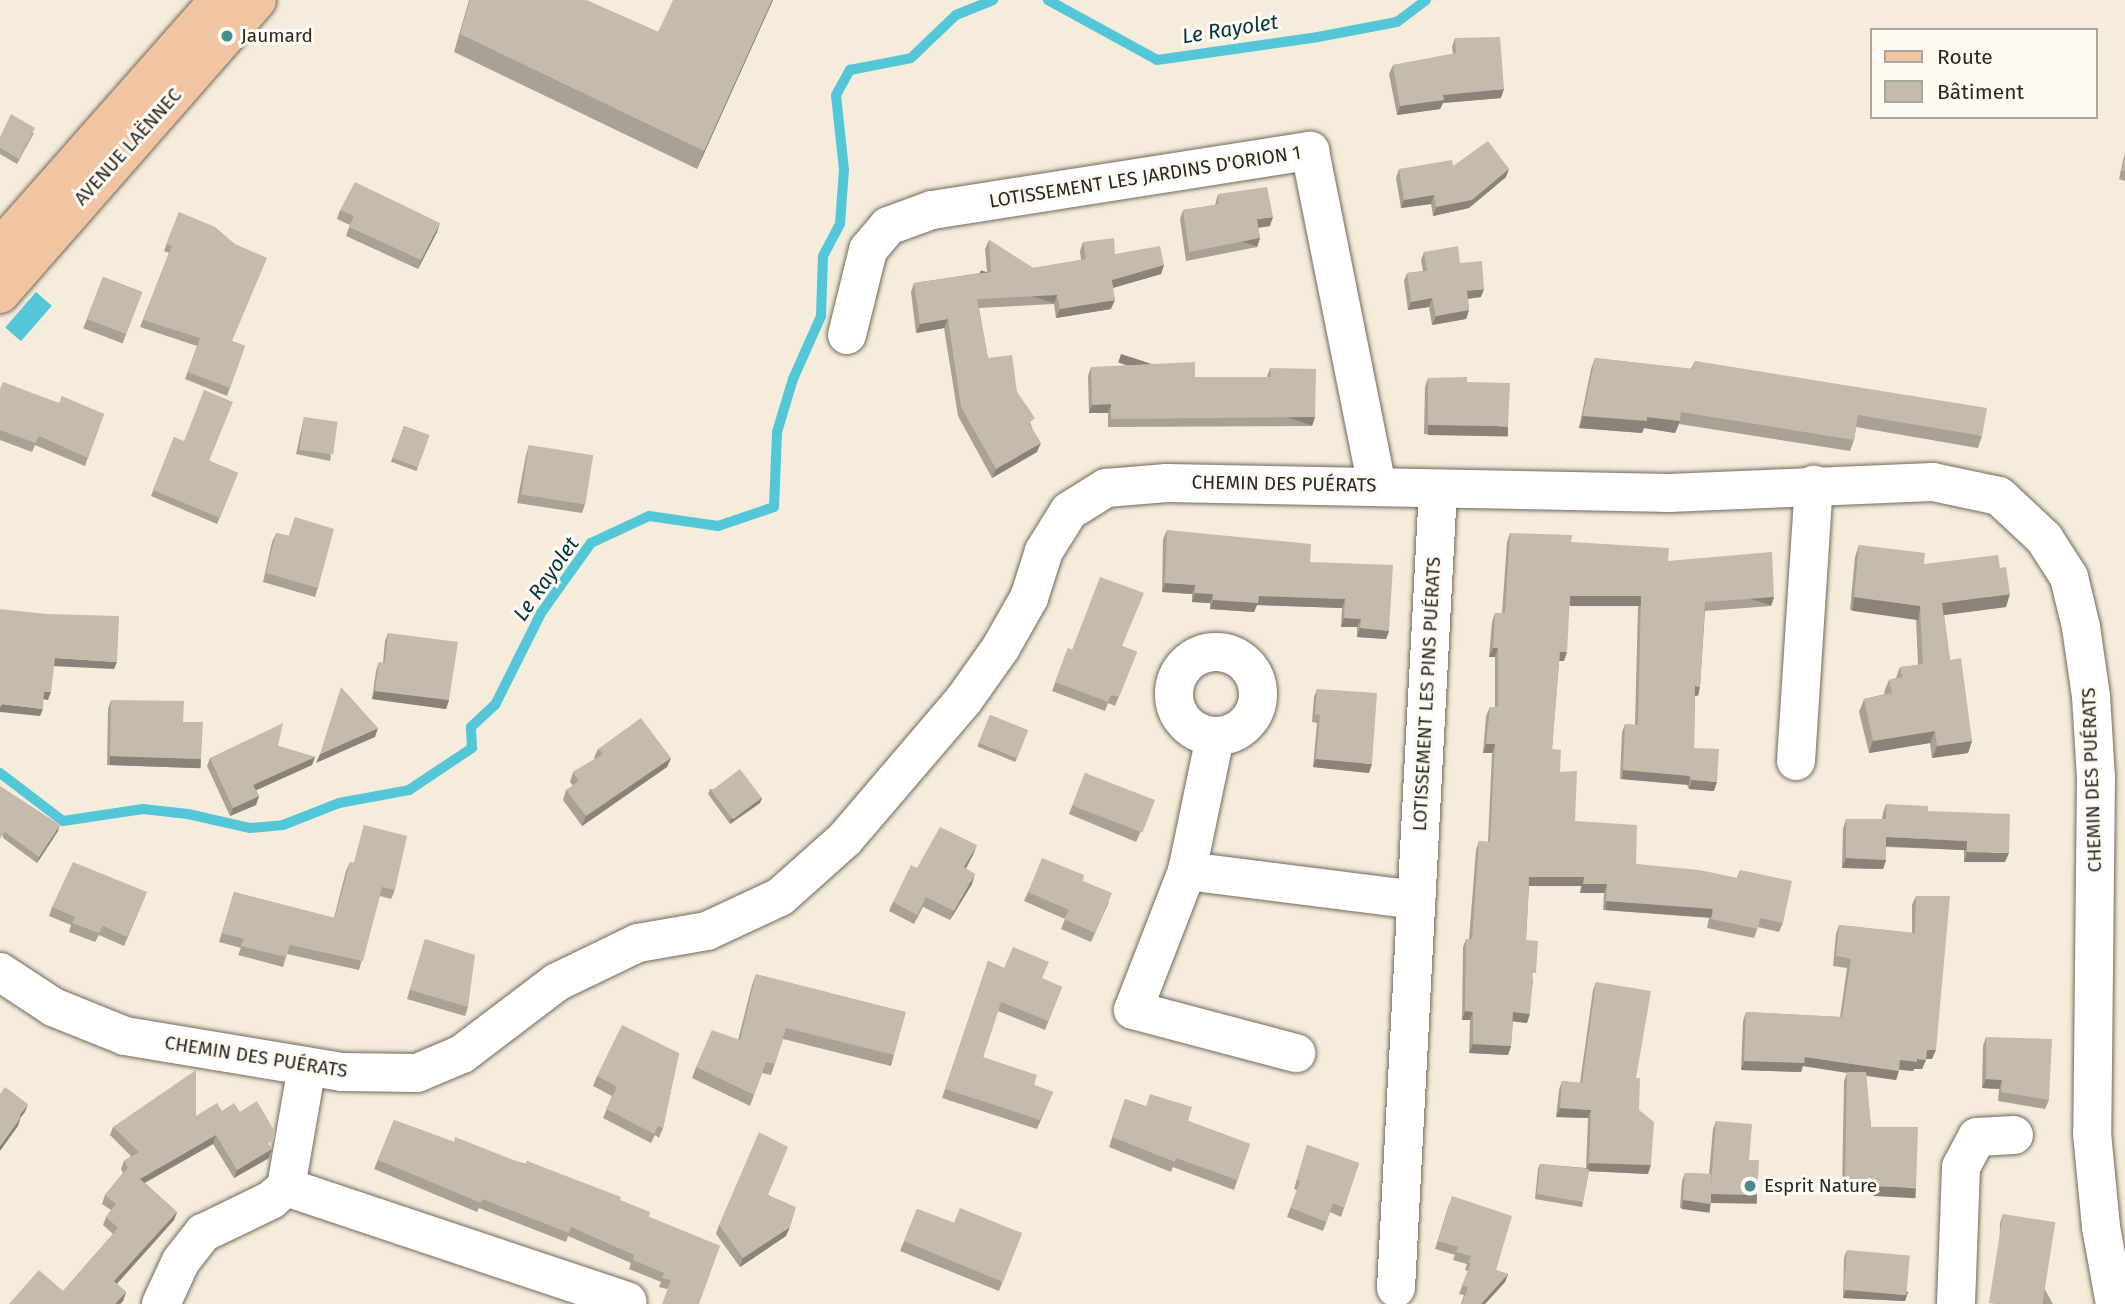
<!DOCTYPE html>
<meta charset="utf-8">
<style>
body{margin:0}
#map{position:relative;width:2125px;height:1304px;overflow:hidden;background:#f6ecdb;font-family:"Fira Sans",sans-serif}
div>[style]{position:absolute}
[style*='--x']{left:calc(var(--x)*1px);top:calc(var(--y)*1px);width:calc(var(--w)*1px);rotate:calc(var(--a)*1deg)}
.water>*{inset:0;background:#53c6d8;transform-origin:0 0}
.stream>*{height:10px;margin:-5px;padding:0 5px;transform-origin:5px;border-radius:5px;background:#53c6d8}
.roads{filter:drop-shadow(0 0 2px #72695b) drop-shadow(0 0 2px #72695b)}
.minor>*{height:38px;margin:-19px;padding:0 19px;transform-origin:19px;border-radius:19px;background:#fff}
.minor>.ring{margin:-19px;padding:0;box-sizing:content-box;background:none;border:38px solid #fff;border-radius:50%}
.major>*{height:38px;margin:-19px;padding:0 19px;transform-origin:19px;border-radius:19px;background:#f1c5a1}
.wall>*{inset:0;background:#a9a193;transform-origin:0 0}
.shaded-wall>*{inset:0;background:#898378;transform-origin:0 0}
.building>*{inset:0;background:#c4bbab;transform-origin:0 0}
.dots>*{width:19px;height:19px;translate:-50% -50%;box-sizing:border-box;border:4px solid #fefaf3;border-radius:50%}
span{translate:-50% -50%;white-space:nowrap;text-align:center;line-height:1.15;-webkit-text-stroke:6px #fefaf3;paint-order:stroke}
.poi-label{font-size:19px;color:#2a2620}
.left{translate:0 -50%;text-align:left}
.street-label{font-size:19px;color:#2a2620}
.water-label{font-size:21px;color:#00373f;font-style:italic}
.legend{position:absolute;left:1870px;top:28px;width:228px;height:91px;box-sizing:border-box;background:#fefaf3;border:2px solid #a9a59f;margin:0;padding:9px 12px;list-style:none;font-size:21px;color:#2a2620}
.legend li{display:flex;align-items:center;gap:14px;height:35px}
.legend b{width:35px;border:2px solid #a9a59f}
</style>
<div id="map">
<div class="water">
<div style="left:36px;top:292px;width:21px;height:47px;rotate:41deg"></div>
</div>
<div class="stream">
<div style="--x:1048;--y:0;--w:124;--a:28.8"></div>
<div style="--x:1157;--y:60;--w:163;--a:-8.1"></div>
<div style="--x:1318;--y:37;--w:80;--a:-10.8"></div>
<div style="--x:1397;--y:22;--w:36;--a:-37"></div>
<div style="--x:0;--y:773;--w:79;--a:37.3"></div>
<div style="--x:63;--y:821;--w:81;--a:-8.5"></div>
<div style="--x:143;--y:809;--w:45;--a:6.3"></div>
<div style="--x:188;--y:814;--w:64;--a:12.7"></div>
<div style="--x:250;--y:828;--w:33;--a:-5"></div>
<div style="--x:283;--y:825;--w:60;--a:-21.4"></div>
<div style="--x:339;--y:803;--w:71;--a:-10.5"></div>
<div style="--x:409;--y:790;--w:76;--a:-33.7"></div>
<div style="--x:472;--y:748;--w:21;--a:-93"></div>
<div style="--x:471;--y:727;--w:33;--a:-43"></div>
<div style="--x:495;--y:705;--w:103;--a:-63.4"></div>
<div style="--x:541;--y:613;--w:86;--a:-54.5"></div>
<div style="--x:591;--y:543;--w:64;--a:-25"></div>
<div style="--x:649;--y:516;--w:70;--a:8.2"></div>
<div style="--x:718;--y:526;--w:59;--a:-18.7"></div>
<div style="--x:774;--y:507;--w:75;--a:-87.7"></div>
<div style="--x:777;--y:432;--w:55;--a:-73.2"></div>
<div style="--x:793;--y:379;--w:69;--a:-66"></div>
<div style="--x:821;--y:316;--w:60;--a:-88.1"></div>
<div style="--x:823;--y:256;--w:36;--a:-62"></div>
<div style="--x:840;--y:224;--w:54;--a:-85.8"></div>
<div style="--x:844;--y:170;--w:75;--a:-96.1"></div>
<div style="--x:836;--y:95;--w:29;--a:-61"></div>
<div style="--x:850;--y:70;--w:62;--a:-11.1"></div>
<div style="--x:911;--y:58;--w:62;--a:-43.7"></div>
<div style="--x:956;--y:15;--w:40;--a:-22"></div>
</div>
<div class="roads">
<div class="minor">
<div style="--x:847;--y:335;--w:88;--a:-76.1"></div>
<div style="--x:868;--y:250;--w:31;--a:-50"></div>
<div style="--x:888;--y:226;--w:47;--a:-20"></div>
<div style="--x:932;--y:210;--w:383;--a:-8.9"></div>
<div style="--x:1310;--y:151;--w:341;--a:78.7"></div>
<div class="ring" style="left:1174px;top:652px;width:46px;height:46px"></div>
<div style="--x:1215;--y:737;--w:137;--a:101.8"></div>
<div style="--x:1187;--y:871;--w:231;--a:7.2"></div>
<div style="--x:1796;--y:761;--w:277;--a:-86.3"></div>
<div style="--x:1187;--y:871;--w:149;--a:111.2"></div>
<div style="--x:1133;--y:1010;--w:169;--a:14.8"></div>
<div style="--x:0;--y:972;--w:64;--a:33.4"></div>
<div style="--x:53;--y:1007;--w:78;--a:21.9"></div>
<div style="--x:125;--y:1036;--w:220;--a:9.4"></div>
<div style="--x:342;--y:1072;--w:75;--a:0.8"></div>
<div style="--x:417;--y:1073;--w:49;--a:-22.9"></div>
<div style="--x:462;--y:1054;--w:119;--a:-37.2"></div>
<div style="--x:557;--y:982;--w:90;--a:-25.7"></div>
<div style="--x:638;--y:943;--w:70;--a:-9.9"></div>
<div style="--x:707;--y:931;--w:81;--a:-25"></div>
<div style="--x:780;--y:897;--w:87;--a:-41.7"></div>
<div style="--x:845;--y:839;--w:182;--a:-49.5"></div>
<div style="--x:963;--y:701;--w:64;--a:-54.6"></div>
<div style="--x:1000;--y:649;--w:59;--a:-60.4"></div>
<div style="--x:1029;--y:598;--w:49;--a:-72.3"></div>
<div style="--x:1044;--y:551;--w:47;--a:-58"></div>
<div style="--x:1069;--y:511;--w:44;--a:-31.9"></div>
<div style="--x:1106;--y:488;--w:61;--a:-4.7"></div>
<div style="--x:1167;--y:483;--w:502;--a:1.14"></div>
<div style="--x:1669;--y:493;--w:264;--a:-2.4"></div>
<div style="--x:1933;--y:482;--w:67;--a:12"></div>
<div style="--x:1999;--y:496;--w:62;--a:43"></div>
<div style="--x:2044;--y:538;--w:46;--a:57.3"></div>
<div style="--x:2069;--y:577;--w:51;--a:76.5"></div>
<div style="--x:2081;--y:627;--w:70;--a:81.8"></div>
<div style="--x:2091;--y:696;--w:81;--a:86.5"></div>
<div style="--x:2096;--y:777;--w:356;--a:90.6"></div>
<div style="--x:2092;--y:1133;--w:94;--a:84.5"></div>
<div style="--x:2101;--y:1227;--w:78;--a:79.7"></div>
<div style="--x:286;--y:1187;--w:360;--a:18.5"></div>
<div style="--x:1396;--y:1288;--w:800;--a:-86.99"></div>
<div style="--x:161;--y:1304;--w:47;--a:-65.1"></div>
<div style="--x:181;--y:1261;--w:36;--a:-52"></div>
<div style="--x:203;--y:1233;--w:76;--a:-25.9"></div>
<div style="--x:271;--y:1200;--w:20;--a:-41"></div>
<div style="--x:286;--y:1187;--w:122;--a:-80.1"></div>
<div style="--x:1956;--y:1304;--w:137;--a:-87.9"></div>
<div style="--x:1961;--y:1167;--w:34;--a:-62"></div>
<div style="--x:1977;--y:1137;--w:37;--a:-3"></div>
</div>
<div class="major">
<div style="--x:0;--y:248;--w:331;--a:-48.6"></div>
<div style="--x:0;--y:294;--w:390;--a:-48.8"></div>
</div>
</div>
<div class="wall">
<div style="clip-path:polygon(469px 0,586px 0,658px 32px,773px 0,697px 169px,454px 52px)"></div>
<div style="clip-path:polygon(1455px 38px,1501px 98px,1443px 103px,1440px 109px,1397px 115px,1389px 74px,1393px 65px,1453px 54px,1452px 47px)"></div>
<div style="clip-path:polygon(34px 133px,17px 164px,0 154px,0 137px)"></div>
<div style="clip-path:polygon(2125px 152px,2125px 181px,2119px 179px)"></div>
<div style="clip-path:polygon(1453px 166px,1506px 177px,1469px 208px,1433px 216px,1431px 204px,1401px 208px,1396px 178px,1399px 169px)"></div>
<div style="clip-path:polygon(1218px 194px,1270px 226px,1258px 228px,1260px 238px,1257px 247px,1186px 261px,1180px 219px,1183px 210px,1215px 205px)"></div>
<div style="clip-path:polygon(340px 210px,437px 232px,418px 269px,346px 236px,350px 225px,337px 219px)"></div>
<div style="clip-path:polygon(179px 212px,232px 341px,245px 346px,227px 396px,185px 379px,197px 346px,140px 327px,169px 253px,164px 251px)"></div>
<div style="clip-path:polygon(989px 240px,1033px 268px,1081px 260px,1080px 251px,1083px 242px,1115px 254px,1164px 265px,1161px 274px,1113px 288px,1111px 309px,1056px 318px,1054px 304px,979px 308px,988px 358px,1017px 392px,1032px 427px,1037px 452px,992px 478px,958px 416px,944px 328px,916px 333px,911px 292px,914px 283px,987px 272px,985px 249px)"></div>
<div style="clip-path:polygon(1424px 252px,1460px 263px,1481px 297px,1468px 299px,1469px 310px,1466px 319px,1432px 325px,1429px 307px,1408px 310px,1404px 281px,1407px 273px,1423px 271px,1421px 260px)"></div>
<div style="left:103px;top:277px;width:42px;height:55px;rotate:21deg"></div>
<div style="clip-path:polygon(1595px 358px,1691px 369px,1695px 361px,1982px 436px,1978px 448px,1856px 427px,1854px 440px,1850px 451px,1679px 424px,1675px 433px,1644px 428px,1642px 433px,1579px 428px,1591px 369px)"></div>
<div style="clip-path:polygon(1091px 367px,1195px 377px,1267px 377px,1270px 368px,1315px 417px,1312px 426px,1108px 427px,1108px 413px,1089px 413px,1088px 376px)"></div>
<div style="clip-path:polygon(1428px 378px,1467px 382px,1505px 435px,1424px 434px,1425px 387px)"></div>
<div style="clip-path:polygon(0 389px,104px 414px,85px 466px,35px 445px,32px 452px,0 440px)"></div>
<div style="clip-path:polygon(304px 417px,331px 456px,330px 461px,296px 454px)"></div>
<div style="left:404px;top:426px;width:27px;height:38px;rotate:20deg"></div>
<div style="clip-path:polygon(174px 437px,210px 461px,238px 473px,217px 524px,151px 496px)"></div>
<div style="clip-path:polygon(529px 445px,585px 504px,582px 513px,517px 503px,526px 455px)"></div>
<div style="clip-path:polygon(295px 517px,318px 588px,315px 597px,263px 582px,272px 542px,276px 533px,289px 536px)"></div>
<div style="clip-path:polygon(1167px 530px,1310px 562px,1389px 631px,1386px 639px,1357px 637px,1357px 627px,1341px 627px,1342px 608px,1257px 605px,1254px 612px,1210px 609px,1210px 603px,1192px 602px,1192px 594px,1162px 592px,1163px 539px)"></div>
<div style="clip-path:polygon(1510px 533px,1571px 542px,1668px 561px,1774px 597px,1771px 606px,1705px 611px,1700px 687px,1697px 696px,1695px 696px,1694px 748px,1714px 791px,1689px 789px,1687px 785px,1620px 779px,1622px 732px,1625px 724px,1635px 725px,1638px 605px,1569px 605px,1564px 661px,1559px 661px,1552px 749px,1575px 821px,1636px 864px,1737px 878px,1740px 870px,1783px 923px,1779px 932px,1758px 927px,1754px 938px,1707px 928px,1709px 918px,1603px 910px,1604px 893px,1580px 893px,1581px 886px,1529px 886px,1526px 940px,1533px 982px,1527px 1023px,1513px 1021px,1511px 1046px,1508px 1055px,1469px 1053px,1470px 1020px,1462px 1020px,1463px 947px,1466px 939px,1469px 939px,1476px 850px,1479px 841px,1488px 842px,1492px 753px,1483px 753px,1486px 716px,1490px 707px,1495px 707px,1495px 657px,1489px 657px,1492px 622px,1495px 613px,1502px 613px,1507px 542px)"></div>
<div style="clip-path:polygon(1859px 545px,1924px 564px,2006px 607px,1944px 615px,1950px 660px,1972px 741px,1968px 753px,1932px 758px,1930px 743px,1869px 753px,1859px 712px,1864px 699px,1885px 694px,1884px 692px,1889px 680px,1896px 678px,1900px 667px,1918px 665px,1916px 619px,1850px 610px,1855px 557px)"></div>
<div style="clip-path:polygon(388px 633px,449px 700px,446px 709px,372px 699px,376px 671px,379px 662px,383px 663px,385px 641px)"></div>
<div style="clip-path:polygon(1122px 646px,1137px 652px,1115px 706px,1108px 703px,1105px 711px,1052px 691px,1068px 648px,1072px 650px)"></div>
<div style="clip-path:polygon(1317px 689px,1369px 773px,1313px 767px,1317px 723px,1312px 722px,1314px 697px)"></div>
<div style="clip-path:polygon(111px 700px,183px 722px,201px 759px,198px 768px,107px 765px,108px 709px)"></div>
<div style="left:990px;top:715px;width:41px;height:34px;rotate:22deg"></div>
<div style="clip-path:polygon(278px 746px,315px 757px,312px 765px,256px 790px,259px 796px,256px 805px,230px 816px,207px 766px,210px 758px)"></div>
<div style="clip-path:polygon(598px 749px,671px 758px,667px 767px,582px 826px,563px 800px,566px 790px,573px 786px,570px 782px,573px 772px,595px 759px,594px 758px)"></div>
<div style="clip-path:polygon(1085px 773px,1151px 809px,1136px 842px,1069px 814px)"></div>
<div style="clip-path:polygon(0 786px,58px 831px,37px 863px,3px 838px)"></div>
<div style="clip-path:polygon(710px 789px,762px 798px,760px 803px,730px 824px,708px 794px)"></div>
<div style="clip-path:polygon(1886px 804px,1928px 811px,2005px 862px,1964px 862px,1964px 850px,1886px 847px,1886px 860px,1883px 869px,1842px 868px,1843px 829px,1846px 819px,1882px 819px,1883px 813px)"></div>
<div style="clip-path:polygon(364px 825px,395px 890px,391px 899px,380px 896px,359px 970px,287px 954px,283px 967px,238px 955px,241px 948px,219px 942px,234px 892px,334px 918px,346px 871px,350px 862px,354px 863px)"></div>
<div style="clip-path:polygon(973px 855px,966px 868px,972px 884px,950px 920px,923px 907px,914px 924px,889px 911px,893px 902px,917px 868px)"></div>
<div style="clip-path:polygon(1083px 881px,1109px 902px,1091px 942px,1061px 929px,1065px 919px,1024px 901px,1028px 892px)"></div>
<div style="clip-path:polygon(147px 892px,124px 946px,99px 935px,95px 942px,69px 932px,71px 925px,49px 916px,52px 907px)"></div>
<div style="clip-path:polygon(1916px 896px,1932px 1059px,1926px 1059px,1922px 1069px,1914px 1069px,1913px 1071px,1899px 1070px,1896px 1080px,1866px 1076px,1871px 1127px,1913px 1197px,1870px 1195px,1871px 1190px,1842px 1189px,1844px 1081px,1847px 1073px,1803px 1066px,1801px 1072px,1741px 1070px,1743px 1021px,1746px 1012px,1840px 1017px,1847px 968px,1833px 966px,1836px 934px,1839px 925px,1912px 933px,1912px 905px)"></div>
<div style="clip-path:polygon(425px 939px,468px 1007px,465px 1016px,407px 999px)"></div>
<div style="clip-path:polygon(988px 961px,1004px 968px,1043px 979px,1062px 987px,1045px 1030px,998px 1011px,983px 1057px,1034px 1085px,1053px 1092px,1037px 1129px,942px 1098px)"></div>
<div style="clip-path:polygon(756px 974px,894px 1055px,891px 1066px,783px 1039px,771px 1075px,762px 1073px,750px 1106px,692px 1078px,696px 1067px,738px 1040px,752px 985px)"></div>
<div style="clip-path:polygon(1596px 982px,1639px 1110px,1648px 1174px,1589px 1171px,1582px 1207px,1535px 1199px,1538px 1169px,1540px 1164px,1586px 1168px,1588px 1118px,1556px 1117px,1559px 1090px,1562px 1081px,1580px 1083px,1593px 990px)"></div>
<div style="clip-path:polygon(1986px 1037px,2049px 1100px,2045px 1109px,1998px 1101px,1999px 1089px,1982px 1088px,1983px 1046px)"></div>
<div style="clip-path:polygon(679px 1053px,663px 1128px,659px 1138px,655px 1135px,651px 1143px,603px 1118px,612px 1096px,593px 1086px,597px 1076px)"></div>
<div style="clip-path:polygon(1125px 1099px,1188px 1121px,1250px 1144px,1234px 1190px,1173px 1167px,1171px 1172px,1109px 1147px)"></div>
<div style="clip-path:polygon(222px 1111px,271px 1147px,269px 1158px,234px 1178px,213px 1144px,145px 1183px,177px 1212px,174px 1220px,117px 1284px,126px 1292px,123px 1301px,120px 1304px,9px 1304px,63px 1291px,113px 1234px,103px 1225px,106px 1217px,111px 1210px,102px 1204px,105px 1195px,123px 1173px,121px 1169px,124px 1161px,131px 1156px,110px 1135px,113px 1127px,196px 1116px)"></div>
<div style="clip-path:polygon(394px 1120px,454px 1142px,526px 1164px,527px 1161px,620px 1200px,649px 1217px,720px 1246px,667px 1289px,659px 1287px,661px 1282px,629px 1269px,631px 1263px,568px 1236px,566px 1242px,479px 1208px,477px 1212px,374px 1169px)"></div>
<div style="clip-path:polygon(1716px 1121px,1749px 1160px,1757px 1195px,1755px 1203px,1711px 1202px,1708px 1212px,1680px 1208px,1682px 1181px,1685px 1173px,1709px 1174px,1713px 1129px)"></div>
<div style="clip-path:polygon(1307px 1145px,1359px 1163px,1341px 1217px,1330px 1212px,1323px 1231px,1287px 1217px,1297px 1190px,1294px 1189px)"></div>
<div style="clip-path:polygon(769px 1195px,786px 1236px,740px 1267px,716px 1234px,719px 1225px)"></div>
<div style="clip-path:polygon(1449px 1204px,1496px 1270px,1508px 1274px,1505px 1282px,1485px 1304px,1461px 1304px,1464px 1295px,1459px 1294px,1468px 1271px,1465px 1270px,1467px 1264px,1453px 1260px,1455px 1255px,1435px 1249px)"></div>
<div style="clip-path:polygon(917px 1209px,954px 1223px,1022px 1233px,999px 1291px,900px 1251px)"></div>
<div style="clip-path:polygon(2003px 1214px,2053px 1304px,1998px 1304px,2000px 1223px)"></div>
<div style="clip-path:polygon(1847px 1250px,1908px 1292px,1905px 1301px,1843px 1298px,1844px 1258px)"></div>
</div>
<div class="shaded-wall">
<div style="clip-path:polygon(772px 0,773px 0,697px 169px,704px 151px)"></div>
<div style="clip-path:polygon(1504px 89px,1501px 98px,1443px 103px,1440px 109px,1397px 115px,1400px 106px,1443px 95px)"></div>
<div style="clip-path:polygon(1509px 169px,1506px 177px,1469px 208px,1433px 216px,1436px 207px)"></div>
<div style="clip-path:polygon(1434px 195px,1431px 204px,1401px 208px,1404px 200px)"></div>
<div style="clip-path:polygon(1273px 217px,1270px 226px,1254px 228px,1257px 219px)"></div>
<div style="clip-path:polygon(440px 223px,437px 232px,418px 269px,421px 260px)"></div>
<div style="left:1260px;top:238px;width:9px;height:72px;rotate:108deg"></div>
<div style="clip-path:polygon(1164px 265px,1161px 274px,1109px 289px,1112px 280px)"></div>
<div style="clip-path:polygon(1484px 289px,1481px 297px,1464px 299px,1467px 291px)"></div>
<div style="left:1057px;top:295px;width:9px;height:80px;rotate:108deg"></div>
<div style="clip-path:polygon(1432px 298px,1429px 307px,1408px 310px,1411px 302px)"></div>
<div style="clip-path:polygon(1115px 300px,1111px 309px,1056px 318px,1060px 309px)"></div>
<div style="clip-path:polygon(1469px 310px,1466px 319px,1432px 325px,1436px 316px)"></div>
<div style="clip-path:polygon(948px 319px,944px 328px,916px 333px,920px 324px)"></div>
<div style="clip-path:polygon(1111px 404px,1108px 413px,1089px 413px,1092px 405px)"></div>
<div style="clip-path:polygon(1583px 416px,1647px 417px,1680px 421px,1675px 433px,1644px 428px,1642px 433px,1579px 428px)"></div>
<div style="left:1315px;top:417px;width:9px;height:204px;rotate:108deg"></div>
<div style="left:1428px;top:425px;width:80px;height:10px;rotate:1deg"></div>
<div style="clip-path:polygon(1041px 443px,1037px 452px,992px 478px,996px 469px)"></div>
<div style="clip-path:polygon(1165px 583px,1195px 585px,1192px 594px,1162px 592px)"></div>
<div style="clip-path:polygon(1195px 593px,1213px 594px,1210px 603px,1192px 602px)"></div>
<div style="clip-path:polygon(2010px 594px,2006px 607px,1937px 616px,1942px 603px)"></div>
<div style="clip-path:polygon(1259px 596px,1345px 599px,1342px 608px,1257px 605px,1254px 612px,1210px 609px,1213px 600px)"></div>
<div style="left:1570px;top:596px;width:71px;height:10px"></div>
<div style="left:1774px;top:597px;width:9px;height:69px;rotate:108deg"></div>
<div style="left:1854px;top:597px;width:67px;height:14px;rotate:8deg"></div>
<div style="clip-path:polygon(1344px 618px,1361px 619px,1357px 627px,1341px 627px)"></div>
<div style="clip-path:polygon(1360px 628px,1389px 631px,1386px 639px,1357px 637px)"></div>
<div style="clip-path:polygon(1493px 648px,1498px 648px,1495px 657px,1489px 657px)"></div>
<div style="clip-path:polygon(1560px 652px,1567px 652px,1564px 661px,1556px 661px)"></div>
<div style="clip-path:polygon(55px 658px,117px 662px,114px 669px,52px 666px)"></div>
<div style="left:1695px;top:686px;width:5px;height:9px;rotate:11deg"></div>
<div style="clip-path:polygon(375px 691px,449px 700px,446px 709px,372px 699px)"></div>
<div style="clip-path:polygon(44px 692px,51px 692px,48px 700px,42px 699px)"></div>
<div style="clip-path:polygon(2px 704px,43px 709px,40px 716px,0 712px,0 707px)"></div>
<div style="clip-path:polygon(378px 728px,375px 737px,316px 763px,320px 754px)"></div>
<div style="clip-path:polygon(1935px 731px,1930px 743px,1869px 753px,1873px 741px)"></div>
<div style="clip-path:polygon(1972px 741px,1968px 753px,1932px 758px,1937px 746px)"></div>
<div style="clip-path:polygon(1486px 744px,1495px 744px,1492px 753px,1483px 753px)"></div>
<div style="left:110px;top:756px;width:91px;height:9px;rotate:2deg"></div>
<div style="clip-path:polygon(315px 757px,312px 765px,250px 793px,253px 785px)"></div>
<div style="clip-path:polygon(671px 758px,667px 767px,582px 826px,586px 816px)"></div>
<div style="clip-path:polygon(1316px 759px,1372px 764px,1369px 773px,1313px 767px)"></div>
<div style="left:1623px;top:770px;width:67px;height:9px;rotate:5deg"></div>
<div style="clip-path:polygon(1692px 780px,1717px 782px,1714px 791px,1689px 789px)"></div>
<div style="clip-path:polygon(259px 796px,256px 805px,230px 816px,233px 808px)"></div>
<div style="clip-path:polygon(762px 798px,760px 803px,730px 824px,731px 819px)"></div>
<div style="clip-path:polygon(60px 825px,58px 831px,37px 863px,39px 857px)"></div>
<div style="left:1886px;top:837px;width:81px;height:9px;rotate:3deg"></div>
<div style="clip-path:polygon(977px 845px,973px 855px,961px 877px,964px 867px)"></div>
<div style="clip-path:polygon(1967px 852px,2009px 853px,2005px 862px,1964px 862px)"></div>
<div style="clip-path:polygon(1846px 858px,1886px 860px,1883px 869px,1842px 868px)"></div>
<div style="clip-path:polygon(975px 874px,972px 884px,950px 920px,954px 911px)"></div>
<div style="left:1529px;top:877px;width:55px;height:9px"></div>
<div style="clip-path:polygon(1583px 884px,1607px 884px,1604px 893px,1580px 893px)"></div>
<div style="left:1606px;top:901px;width:107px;height:9px;rotate:4deg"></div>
<div style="clip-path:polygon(1465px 1011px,1473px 1012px,1470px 1020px,1462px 1020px)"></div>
<div style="clip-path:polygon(1513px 1012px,1530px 1014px,1527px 1023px,1510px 1021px)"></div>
<div style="clip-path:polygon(1473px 1044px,1511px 1046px,1508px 1055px,1469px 1053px)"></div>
<div style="clip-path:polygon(1927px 1050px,1936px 1050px,1932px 1059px,1924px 1059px)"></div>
<div style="clip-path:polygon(1805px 1057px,1899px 1071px,1896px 1080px,1803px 1066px,1801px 1072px,1741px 1070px,1744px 1061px)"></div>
<div style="clip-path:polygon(1917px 1059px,1926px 1060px,1922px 1069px,1914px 1069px,1913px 1071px,1896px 1069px,1900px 1060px)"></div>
<div style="clip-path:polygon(1986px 1079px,2002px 1080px,1999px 1089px,1982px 1088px)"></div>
<div style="clip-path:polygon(28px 1104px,25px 1112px,15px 1125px,19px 1116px)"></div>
<div style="clip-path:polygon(1560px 1108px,1591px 1110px,1588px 1118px,1556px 1117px)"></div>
<div style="clip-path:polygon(21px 1117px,18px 1126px,0 1151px,0 1146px)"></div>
<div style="clip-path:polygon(216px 1135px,213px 1144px,137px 1187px,140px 1179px)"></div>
<div style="clip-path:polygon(272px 1149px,269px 1158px,234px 1178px,237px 1170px)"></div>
<div style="clip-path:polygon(1589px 1163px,1651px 1165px,1648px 1174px,1586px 1171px)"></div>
<div style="clip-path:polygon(1845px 1180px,1874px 1181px,1871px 1190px,1842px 1189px)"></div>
<div style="left:1874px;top:1186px;width:42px;height:10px;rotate:3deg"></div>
<div style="left:1711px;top:1194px;width:46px;height:9px;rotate:1deg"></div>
<div style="left:1683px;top:1200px;width:28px;height:9px;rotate:8deg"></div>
<div style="clip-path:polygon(177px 1212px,174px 1220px,111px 1290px,114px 1281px)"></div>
<div style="clip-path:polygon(790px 1227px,786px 1236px,740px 1267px,743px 1258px)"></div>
<div style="clip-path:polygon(1508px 1274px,1505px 1282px,1485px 1304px,1481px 1304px)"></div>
<div style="clip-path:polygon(1846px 1290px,1908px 1292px,1905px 1301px,1843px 1298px)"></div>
<div style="clip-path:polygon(126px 1292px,123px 1301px,120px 1304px,115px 1304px)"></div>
</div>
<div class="building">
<div style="clip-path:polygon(470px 0,586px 0,658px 32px,673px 0,772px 0,704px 151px,460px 34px)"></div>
<div style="clip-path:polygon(1500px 37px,1504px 89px,1443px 95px,1444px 100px,1400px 106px,1393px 65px,1456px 53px,1455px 38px)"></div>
<div style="clip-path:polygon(11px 114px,35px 128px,19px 159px,0 148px,0 137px)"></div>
<div style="clip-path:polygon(1488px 141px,1509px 169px,1472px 200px,1436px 207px,1434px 195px,1404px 200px,1399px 169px,1452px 160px,1453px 166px)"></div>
<div style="clip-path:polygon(2125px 157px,2125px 171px,2122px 170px)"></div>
<div style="clip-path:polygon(355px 182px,440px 223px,421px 260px,349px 227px,354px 216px,340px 210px)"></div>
<div style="clip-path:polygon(1267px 187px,1273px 217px,1257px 219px,1260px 238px,1189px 252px,1183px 210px,1219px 204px,1218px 194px)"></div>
<div style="clip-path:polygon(179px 212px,215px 227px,235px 244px,267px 258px,232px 341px,245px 346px,230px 388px,188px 372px,200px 338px,143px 320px,172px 246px,166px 244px)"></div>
<div style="clip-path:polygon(1114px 238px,1115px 254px,1160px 246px,1164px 265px,1112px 280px,1115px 300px,1060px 309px,1057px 295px,977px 299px,988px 358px,1012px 355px,1017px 392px,1035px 418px,1029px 423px,1041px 443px,996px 469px,961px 407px,948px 319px,920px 324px,914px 283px,991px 272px,989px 240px,1033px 268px,1086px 259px,1083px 242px)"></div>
<div style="clip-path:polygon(1458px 246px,1460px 263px,1482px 261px,1484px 289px,1467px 291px,1469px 310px,1436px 316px,1432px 298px,1411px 302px,1407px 273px,1427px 271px,1424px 252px)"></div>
<div style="left:103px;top:277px;width:42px;height:45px;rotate:21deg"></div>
<div style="clip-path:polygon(1595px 358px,1693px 369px,1695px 361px,1987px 408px,1982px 436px,1858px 415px,1854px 440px,1681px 412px,1680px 421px,1647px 417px,1647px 421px,1583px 416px)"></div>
<div style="clip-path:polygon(1195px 362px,1195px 377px,1271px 377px,1270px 368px,1316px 369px,1315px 417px,1111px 419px,1111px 404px,1092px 405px,1091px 367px)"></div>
<div style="clip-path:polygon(1467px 377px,1467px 382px,1510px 383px,1508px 426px,1428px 425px,1428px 378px)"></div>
<div style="clip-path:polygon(3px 382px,59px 403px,62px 396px,104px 414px,88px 458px,39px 436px,35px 443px,0 430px,0 389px)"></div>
<div style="clip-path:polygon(204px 390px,233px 402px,209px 461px,238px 473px,220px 518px,153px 490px,174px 437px,184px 441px)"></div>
<div style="left:304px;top:417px;width:34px;height:33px;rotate:8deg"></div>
<div style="left:404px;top:426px;width:27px;height:34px;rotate:20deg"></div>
<div style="left:529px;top:445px;width:65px;height:50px;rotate:9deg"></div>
<div style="clip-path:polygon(295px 517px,334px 529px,318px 588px,266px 573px,276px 533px,290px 536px)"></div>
<div style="clip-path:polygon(1167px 530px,1311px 544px,1310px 562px,1393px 565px,1389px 631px,1360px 628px,1361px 619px,1344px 618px,1345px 599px,1259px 596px,1258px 603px,1213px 600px,1213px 594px,1195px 593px,1195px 585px,1165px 583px)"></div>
<div style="clip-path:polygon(1510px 533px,1572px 535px,1571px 542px,1669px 548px,1668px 561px,1772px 552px,1774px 597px,1705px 602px,1700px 687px,1695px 686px,1694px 748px,1719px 749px,1717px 782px,1692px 780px,1690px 776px,1623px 770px,1625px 724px,1638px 725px,1641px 596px,1570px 596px,1567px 652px,1560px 652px,1552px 749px,1561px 750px,1560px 772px,1577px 771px,1575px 821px,1637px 825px,1636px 864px,1699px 870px,1738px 878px,1740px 870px,1792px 881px,1783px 923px,1760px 918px,1758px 929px,1711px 919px,1713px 909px,1606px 901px,1607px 884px,1583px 884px,1584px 877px,1529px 877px,1526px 940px,1538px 941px,1536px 973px,1533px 973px,1530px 1014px,1513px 1012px,1511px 1046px,1473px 1044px,1473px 1012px,1465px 1011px,1466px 939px,1472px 939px,1479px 841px,1490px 842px,1495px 744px,1486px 744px,1490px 707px,1498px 707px,1498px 648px,1493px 648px,1495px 613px,1505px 613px)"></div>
<div style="clip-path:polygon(1859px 545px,1925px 553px,1924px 564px,1998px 555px,2000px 568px,2006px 567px,2010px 594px,1942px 603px,1950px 660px,1961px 658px,1972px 741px,1937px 746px,1935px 731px,1873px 741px,1864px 699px,1892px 693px,1889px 680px,1902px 677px,1900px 667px,1923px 664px,1920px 606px,1854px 597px)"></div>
<div style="clip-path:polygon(1100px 577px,1144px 593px,1122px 646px,1137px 652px,1119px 697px,1111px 695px,1108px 702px,1055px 682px,1068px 648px,1072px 650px)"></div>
<div style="clip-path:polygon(0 609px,46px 614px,119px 616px,117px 662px,55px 658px,51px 692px,44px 692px,43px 709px,2px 704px,0 707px)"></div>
<div style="clip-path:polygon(388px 633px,458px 642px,449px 700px,375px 691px,379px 662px,385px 663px)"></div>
<div style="clip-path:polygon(341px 687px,378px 728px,320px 754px)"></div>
<div style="clip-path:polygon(1317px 689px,1377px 693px,1372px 764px,1316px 759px,1320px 715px,1315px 714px)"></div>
<div style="clip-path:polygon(111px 700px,184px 701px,183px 722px,203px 722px,201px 759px,110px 756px)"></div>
<div style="left:990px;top:715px;width:41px;height:30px;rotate:22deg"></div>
<div style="clip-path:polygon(641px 718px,671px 758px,586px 816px,566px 790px,579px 781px,573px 772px,603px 754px,598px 749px)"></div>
<div style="clip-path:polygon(283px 723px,278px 746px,315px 757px,253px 785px,259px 796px,233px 808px,210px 758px)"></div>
<div style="left:740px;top:769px;width:36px;height:36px;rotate:53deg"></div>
<div style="left:1085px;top:773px;width:75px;height:35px;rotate:21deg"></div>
<div style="clip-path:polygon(0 786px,60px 825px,39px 857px,5px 832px,0 839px)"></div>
<div style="clip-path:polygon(1886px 804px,1928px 806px,1928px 811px,2010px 814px,2009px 853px,1967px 852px,1967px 841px,1886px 837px,1886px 860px,1846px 858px,1846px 819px,1886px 819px)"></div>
<div style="clip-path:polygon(364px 825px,407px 836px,395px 890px,382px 887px,363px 961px,290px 945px,286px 957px,241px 946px,244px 939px,222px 933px,234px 892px,335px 918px,350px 862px,354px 864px)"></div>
<div style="clip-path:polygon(940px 827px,977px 845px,964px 867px,975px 874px,954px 911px,926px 897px,917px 915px,893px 902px,911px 865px,917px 868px)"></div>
<div style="clip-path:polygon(1042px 858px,1084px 875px,1083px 881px,1112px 893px,1095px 933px,1064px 919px,1069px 910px,1028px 892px)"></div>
<div style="clip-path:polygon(73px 862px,147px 892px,127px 937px,103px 926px,99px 933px,72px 923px,75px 917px,52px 907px)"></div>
<div style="clip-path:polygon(1916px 896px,1950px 896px,1936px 1050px,1927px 1050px,1926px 1060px,1917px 1059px,1917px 1062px,1900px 1060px,1899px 1071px,1805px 1057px,1804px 1063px,1744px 1061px,1746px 1012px,1842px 1017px,1851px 959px,1836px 956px,1839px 925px,1915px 933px)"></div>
<div style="clip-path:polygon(425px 939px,475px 955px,468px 1007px,410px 990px)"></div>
<div style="clip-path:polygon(1013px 947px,1049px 962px,1042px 978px,1062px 987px,1048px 1021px,1001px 1002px,983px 1057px,1037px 1075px,1034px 1085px,1053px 1092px,1040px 1120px,945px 1089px,988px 961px,1004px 968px)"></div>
<div style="clip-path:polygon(756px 974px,906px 1012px,894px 1055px,786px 1028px,775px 1064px,766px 1062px,754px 1095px,696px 1067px,712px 1030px,740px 1040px)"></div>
<div style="clip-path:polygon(1596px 982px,1651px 991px,1636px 1078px,1640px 1078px,1639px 1110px,1654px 1122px,1651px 1165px,1589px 1163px,1591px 1110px,1560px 1108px,1562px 1081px,1582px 1083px)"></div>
<div style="clip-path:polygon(622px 1025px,679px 1053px,663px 1128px,658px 1126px,654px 1134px,606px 1109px,617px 1087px,597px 1076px)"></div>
<div style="clip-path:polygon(1986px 1037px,2052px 1039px,2049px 1100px,2001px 1092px,2002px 1080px,1986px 1079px)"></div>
<div style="clip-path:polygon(196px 1070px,196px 1116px,217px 1103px,222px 1111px,234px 1103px,240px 1112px,257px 1101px,275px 1132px,274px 1140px,268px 1143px,272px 1149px,237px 1170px,216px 1135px,140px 1179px,177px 1212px,114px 1281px,126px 1292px,115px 1304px,9px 1304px,39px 1270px,63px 1291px,118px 1228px,106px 1217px,116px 1204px,105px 1195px,128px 1168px,124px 1161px,139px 1152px,113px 1127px)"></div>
<div style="clip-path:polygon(1847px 1072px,1866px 1072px,1871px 1127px,1918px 1127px,1916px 1188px,1874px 1186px,1874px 1181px,1845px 1180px)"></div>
<div style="clip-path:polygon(5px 1087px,28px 1104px,19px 1116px,21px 1117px,0 1146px,0 1094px)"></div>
<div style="clip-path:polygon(1150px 1094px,1192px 1107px,1188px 1121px,1250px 1144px,1237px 1180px,1176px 1158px,1175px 1162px,1112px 1137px,1125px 1099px,1146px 1107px)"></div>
<div style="clip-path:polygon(394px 1120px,454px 1142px,455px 1137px,526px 1165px,527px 1161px,621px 1197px,620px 1200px,650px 1212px,649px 1217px,720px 1246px,699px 1304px,662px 1304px,671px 1280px,662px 1278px,664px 1273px,633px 1260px,634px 1255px,571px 1227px,569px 1233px,482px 1199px,481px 1203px,378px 1160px)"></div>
<div style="clip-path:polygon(1716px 1121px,1752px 1124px,1749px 1160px,1759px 1160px,1757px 1195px,1711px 1194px,1711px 1204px,1683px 1200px,1685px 1173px,1711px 1174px,1711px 1184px)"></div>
<div style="clip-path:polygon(759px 1132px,788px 1147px,768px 1195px,796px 1207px,790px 1227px,743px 1258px,719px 1225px)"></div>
<div style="clip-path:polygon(1307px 1145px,1359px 1163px,1344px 1208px,1333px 1203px,1326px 1222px,1291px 1208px,1300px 1181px,1297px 1180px)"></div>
<div style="clip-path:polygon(1540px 1164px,1589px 1169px,1583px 1202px,1537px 1194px)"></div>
<div style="clip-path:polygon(1452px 1196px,1512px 1216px,1496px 1270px,1508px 1274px,1481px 1304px,1462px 1304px,1468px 1287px,1462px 1285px,1471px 1263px,1468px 1262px,1471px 1256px,1456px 1252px,1458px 1247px,1438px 1241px)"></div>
<div style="clip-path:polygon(960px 1208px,1022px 1233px,1003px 1282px,904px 1241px,917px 1209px,954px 1223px)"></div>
<div style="left:2003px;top:1214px;width:53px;height:90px;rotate:9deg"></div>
<div style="left:1847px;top:1250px;width:63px;height:40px;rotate:5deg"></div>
</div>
<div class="dots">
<div style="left:227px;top:36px;background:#468e8b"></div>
<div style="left:1750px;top:1186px;background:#468e8b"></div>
</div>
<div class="poi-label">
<span class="left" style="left:241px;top:36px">Jaumard</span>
<span class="left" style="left:1764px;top:1186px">Esprit Nature</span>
</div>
<div class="street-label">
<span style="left:128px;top:147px;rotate:-48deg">AVENUE LAËNNEC</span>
<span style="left:1145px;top:177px;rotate:-9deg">LOTISSEMENT LES JARDINS D'ORION 1</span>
<span style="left:1284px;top:484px;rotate:1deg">CHEMIN DES PUÉRATS</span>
<span style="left:1427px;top:694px;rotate:-87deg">LOTISSEMENT LES PINS PUÉRATS</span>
<span style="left:2092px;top:780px;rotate:-92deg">CHEMIN DES PUÉRATS</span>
<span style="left:256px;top:1057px;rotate:9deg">CHEMIN DES PUÉRATS</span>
</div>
<div class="water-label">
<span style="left:1230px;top:29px;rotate:-9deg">Le Rayolet</span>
<span style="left:546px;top:579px;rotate:-55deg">Le Rayolet</span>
</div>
<ul class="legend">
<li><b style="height:9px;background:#f1c5a1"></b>Route</li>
<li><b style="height:19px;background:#c4bbab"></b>Bâtiment</li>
</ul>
</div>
